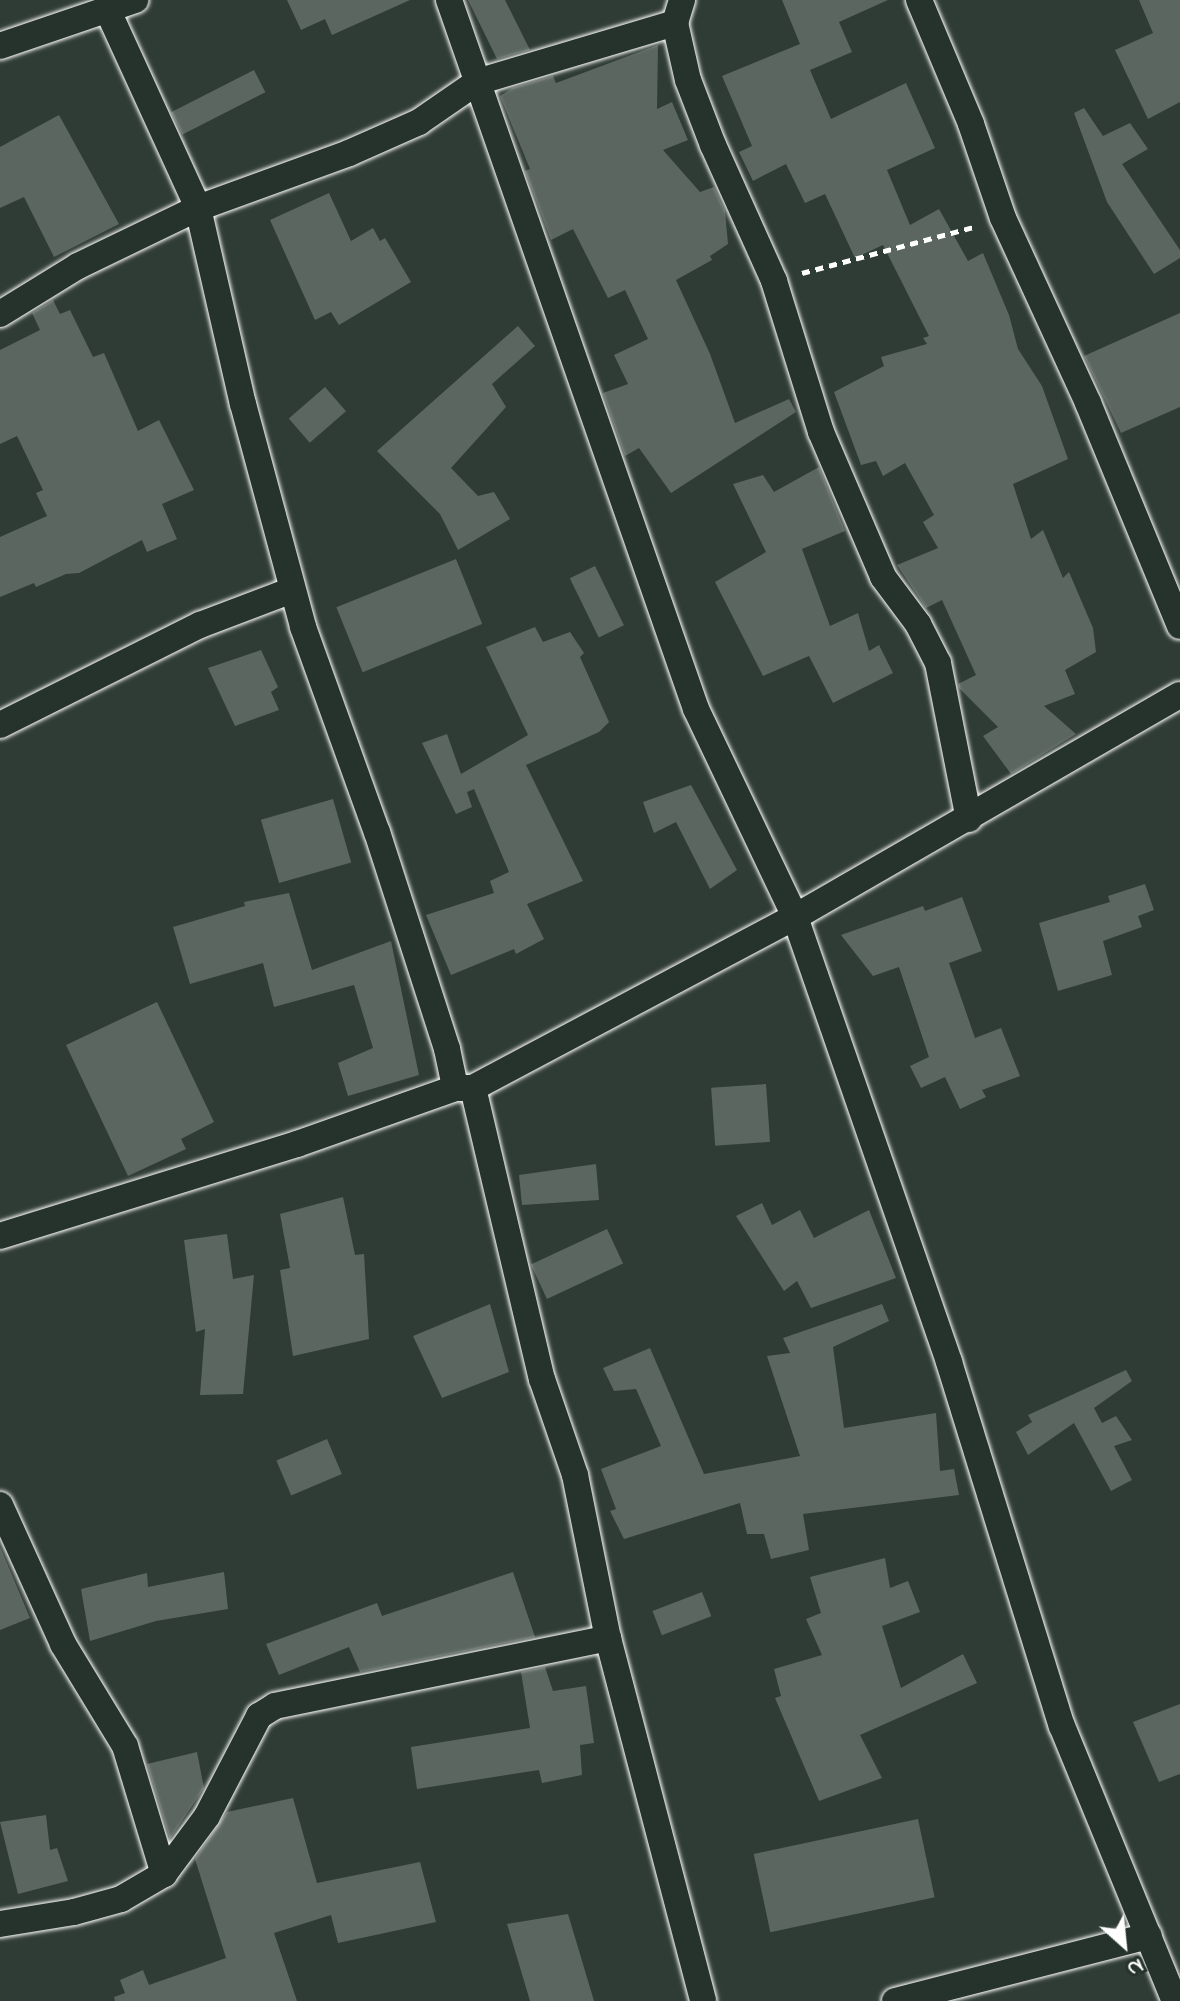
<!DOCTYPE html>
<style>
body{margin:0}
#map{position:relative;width:1180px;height:2001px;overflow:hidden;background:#2f3b35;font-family:"Indie Flower",sans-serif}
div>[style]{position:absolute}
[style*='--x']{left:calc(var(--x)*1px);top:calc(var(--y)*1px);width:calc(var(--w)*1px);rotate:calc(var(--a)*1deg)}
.building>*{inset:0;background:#5b6661;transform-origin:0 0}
.path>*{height:5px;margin-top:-2.5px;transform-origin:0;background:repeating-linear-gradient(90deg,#fff 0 8px,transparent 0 14px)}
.roads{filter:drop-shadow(0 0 2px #fff) drop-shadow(0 0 2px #fff)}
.street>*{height:26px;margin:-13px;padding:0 13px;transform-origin:13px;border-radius:13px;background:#26332d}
span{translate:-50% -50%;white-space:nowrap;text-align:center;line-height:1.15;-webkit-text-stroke:7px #26332d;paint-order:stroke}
.north{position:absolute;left:1084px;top:1905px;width:80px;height:80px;-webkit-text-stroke:6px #26332d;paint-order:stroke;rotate:153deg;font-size:22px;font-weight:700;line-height:32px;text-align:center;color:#fff}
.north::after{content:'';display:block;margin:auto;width:28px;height:36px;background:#fff;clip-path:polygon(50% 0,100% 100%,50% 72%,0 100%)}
</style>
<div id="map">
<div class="building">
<div style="clip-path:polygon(287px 0,410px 0,332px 35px,325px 19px,301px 30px)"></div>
<div style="clip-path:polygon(468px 0,505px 0,530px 50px,497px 59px)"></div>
<div style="clip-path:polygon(782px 0,888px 0,839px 22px,852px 52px,810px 70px,831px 119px,906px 83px,935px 148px,887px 170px,910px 225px,939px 209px,968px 261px,983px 253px,1009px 315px,1018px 349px,1042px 386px,1068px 459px,1013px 484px,1031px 539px,1043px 530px,1063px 578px,1069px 572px,1093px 628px,1096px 652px,1065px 670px,1075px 694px,1044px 706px,1076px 734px,1011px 774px,983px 736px,998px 727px,959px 688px,958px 684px,976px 675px,942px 600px,926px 608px,897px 565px,938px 548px,923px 522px,934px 515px,905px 463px,883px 476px,876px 461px,861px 465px,834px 392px,884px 366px,881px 357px,927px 344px,923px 338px,929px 336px,883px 245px,855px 258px,825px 194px,805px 203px,786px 164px,753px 181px,739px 152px,752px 146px,722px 76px,800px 44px)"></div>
<div style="clip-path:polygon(1139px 0,1180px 0,1180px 102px,1148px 119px,1115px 50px,1153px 33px)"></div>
<div style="clip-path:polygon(658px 45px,657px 109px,672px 102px,688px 140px,663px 150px,700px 192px,714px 187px,725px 211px,728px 244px,710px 256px,712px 260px,676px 280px,710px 354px,735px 423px,789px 399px,796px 412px,671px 493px,639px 448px,625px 456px,603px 393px,628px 384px,614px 355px,648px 339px,625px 290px,608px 298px,573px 229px,551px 240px,525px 171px,530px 169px,500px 96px,512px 88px,553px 76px,556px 83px)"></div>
<div style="left:254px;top:70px;width:25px;height:93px;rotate:63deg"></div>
<div style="clip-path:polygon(1084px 108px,1103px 136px,1130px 123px,1148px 149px,1122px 164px,1180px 250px,1180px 258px,1154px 274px,1107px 202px,1074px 113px)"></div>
<div style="clip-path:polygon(59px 115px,119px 224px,54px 257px,24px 197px,0 208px,0 147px)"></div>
<div style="clip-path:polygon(329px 193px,351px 241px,373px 228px,380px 241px,385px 238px,411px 282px,339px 325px,331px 312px,315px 320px,270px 220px)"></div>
<div style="clip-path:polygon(53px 300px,60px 314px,70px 310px,93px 357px,104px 353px,138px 431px,159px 420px,194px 490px,162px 504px,177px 539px,147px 552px,142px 540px,79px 573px,66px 574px,36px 587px,34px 583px,0 597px,0 537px,47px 516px,36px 493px,43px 490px,17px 436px,0 444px,0 350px,40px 330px,32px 313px)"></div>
<div style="clip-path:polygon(1180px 313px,1180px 407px,1121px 433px,1084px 356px)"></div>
<div style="clip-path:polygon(518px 326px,535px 346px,492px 384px,506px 407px,451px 468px,478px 496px,494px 492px,510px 519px,458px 550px,440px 514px,377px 451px)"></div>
<div style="left:325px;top:387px;width:32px;height:48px;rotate:49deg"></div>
<div style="clip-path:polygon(819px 467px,845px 531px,802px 549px,830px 626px,858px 613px,869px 651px,879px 645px,893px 673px,833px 703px,809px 656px,763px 676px,715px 582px,766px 552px,733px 484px,763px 475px,774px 492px)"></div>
<div style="left:456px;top:559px;width:70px;height:129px;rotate:68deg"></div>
<div style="left:595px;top:566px;width:66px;height:28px;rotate:64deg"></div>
<div style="clip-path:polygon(535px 627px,543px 642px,570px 632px,584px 653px,580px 657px,609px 722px,599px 732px,526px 765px,583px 881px,527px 904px,544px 939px,516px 954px,514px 949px,451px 975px,426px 915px,494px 893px,490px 881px,509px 872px,474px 789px,467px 792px,472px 807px,456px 814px,422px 743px,447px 734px,461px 774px,528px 735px,486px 647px)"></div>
<div style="clip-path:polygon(261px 650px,278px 687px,271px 692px,279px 710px,235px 726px,208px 668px)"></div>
<div style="clip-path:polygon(691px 785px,737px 870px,710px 889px,676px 822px,654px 833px,643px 802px)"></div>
<div style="left:333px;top:799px;width:66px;height:75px;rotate:74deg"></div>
<div style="clip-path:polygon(1145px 884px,1154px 910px,1138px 916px,1142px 927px,1103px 941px,1112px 975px,1058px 991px,1039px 923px,1110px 902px,1108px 896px)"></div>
<div style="clip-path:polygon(289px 893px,312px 970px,391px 941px,419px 1075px,348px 1096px,338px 1063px,373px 1048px,354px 985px,274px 1007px,263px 963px,190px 984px,173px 927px,245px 906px,244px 902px)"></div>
<div style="clip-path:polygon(962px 897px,982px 951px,949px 963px,975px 1038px,1001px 1028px,1020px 1076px,982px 1090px,986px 1097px,960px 1109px,945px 1077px,921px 1088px,910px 1066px,929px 1057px,899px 967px,873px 976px,841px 935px,923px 906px,925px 911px)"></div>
<div style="clip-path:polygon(157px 1002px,214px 1122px,181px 1139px,186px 1149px,128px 1176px,66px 1045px)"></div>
<div style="left:766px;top:1084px;width:58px;height:55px;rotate:86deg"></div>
<div style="clip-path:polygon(596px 1164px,599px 1200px,522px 1205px,519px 1175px)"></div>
<div style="clip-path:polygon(343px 1197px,355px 1255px,364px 1254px,369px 1339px,293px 1356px,280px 1270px,290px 1268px,280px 1214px)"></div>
<div style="clip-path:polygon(762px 1203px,772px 1225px,800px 1210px,814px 1238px,869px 1210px,896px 1278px,811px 1308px,797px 1281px,784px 1291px,736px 1216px)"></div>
<div style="left:607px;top:1229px;width:38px;height:84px;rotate:65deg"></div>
<div style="clip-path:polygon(227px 1234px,233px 1279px,254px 1275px,243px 1394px,200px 1395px,205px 1329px,196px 1332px,184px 1240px)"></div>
<div style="clip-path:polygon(490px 1304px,509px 1372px,442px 1398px,413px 1336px)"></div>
<div style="clip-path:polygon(882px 1304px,889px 1321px,833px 1347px,844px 1428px,936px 1413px,940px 1471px,954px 1469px,959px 1495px,803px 1514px,809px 1550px,771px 1559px,764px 1534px,747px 1534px,740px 1503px,624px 1539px,610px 1511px,616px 1509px,601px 1469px,661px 1446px,636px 1389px,614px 1391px,603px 1368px,650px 1348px,704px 1474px,800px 1456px,767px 1356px,790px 1353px,783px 1338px)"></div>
<div style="clip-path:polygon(1126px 1370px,1132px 1381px,1094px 1408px,1102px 1423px,1116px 1416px,1132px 1440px,1114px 1446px,1132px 1480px,1111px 1491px,1074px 1423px,1028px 1455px,1016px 1432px,1032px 1422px,1028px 1415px)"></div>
<div style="left:327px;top:1439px;width:38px;height:55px;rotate:67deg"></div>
<div style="clip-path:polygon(0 1547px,30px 1618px,0 1630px)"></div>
<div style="clip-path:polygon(885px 1558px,890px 1588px,908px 1581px,920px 1612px,882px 1626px,901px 1688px,963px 1654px,977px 1683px,860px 1735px,882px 1778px,819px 1801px,775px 1698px,781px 1696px,774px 1669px,822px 1655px,806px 1619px,821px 1613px,810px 1577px)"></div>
<div style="clip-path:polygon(224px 1572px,228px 1609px,156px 1621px,90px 1641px,81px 1589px,147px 1573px,148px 1587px)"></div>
<div style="clip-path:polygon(513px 1572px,535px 1637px,360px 1672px,349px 1647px,279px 1675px,266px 1644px,377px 1603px,382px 1616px)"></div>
<div style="left:702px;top:1592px;width:26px;height:53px;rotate:69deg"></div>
<div style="clip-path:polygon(545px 1667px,553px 1691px,586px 1686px,594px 1743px,580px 1745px,582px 1775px,542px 1783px,539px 1770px,417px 1789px,411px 1747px,530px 1728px,521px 1672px)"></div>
<div style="clip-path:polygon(1180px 1704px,1180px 1774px,1159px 1782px,1133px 1722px)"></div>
<div style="clip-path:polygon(197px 1752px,204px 1788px,170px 1839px,147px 1764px)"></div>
<div style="clip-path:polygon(293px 1798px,317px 1883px,420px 1862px,436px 1922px,338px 1943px,331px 1915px,274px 1933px,297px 2001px,115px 2001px,114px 1997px,125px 1993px,120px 1980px,143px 1970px,149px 1985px,226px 1958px,195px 1859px,227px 1812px)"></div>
<div style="clip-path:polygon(46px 1815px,50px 1850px,57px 1848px,68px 1881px,18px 1894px,0 1822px)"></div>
<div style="left:918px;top:1819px;width:80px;height:168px;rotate:78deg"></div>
<div style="clip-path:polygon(568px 1914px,594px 2001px,530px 2001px,507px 1924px)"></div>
</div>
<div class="path">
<div style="--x:802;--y:273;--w:181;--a:-15"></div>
</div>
<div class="roads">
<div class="street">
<div style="--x:449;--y:0;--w:751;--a:70.79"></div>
<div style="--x:696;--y:709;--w:230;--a:64.5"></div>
<div style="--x:795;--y:917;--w:471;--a:70.9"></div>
<div style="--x:949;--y:1362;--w:381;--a:72.8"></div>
<div style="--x:1062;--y:1726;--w:297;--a:67.7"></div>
<div style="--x:682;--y:0;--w:24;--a:107"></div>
<div style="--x:675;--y:23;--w:58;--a:77.2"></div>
<div style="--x:688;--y:80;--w:70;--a:69"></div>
<div style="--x:713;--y:145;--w:149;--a:65.8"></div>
<div style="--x:774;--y:281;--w:158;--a:72.7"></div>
<div style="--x:821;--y:432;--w:158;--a:66.8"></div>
<div style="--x:883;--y:577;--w:59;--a:53.3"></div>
<div style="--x:918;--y:624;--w:44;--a:62.9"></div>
<div style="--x:938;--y:663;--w:159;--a:78.8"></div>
<div style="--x:919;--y:0;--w:134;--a:67.2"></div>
<div style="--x:971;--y:124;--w:99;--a:71.2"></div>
<div style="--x:1003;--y:218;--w:204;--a:65.3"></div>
<div style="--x:1088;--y:403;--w:241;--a:67.6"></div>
<div style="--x:108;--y:11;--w:217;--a:65.4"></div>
<div style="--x:198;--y:208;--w:201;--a:77.1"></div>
<div style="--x:243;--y:404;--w:231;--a:74.9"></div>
<div style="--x:303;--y:627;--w:218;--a:70.2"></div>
<div style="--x:377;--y:832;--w:228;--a:72.1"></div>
<div style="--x:447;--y:1049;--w:40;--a:78"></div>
<div style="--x:0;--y:46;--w:143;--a:-18.8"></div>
<div style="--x:0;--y:314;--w:92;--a:-31.6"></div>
<div style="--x:78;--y:266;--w:133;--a:-25.8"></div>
<div style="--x:198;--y:208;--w:161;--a:-20"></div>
<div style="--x:349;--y:153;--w:77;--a:-23.9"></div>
<div style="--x:419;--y:122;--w:70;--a:-34.6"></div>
<div style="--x:477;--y:82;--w:207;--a:-16.6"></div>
<div style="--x:0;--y:725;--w:224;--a:-26.6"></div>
<div style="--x:200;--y:625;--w:98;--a:-20.8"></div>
<div style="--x:473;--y:1088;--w:299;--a:76.7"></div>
<div style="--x:542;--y:1379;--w:102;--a:71"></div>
<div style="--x:575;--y:1475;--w:166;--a:78.6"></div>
<div style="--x:608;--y:1638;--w:375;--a:75.3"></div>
<div style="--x:0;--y:1236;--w:311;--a:-17.2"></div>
<div style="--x:297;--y:1144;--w:168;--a:-19.5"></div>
<div style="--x:455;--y:1088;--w:18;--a:0"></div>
<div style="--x:473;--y:1088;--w:365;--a:-28"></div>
<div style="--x:795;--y:917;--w:444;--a:-30"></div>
<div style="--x:0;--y:1505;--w:153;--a:65.6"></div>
<div style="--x:63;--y:1644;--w:119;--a:58.7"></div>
<div style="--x:125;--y:1746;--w:134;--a:73.1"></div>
<div style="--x:0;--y:1924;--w:75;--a:-9.2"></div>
<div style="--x:74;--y:1912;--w:49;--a:-15.5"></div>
<div style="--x:121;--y:1899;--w:50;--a:-30.2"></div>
<div style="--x:164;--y:1874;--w:72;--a:-53.4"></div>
<div style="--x:207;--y:1816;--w:113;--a:-62.5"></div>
<div style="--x:259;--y:1716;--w:19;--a:-32"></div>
<div style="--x:275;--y:1706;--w:340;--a:-11.5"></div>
<div style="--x:895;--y:2001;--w:262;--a:-14.4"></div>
</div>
</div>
<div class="north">N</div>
</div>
